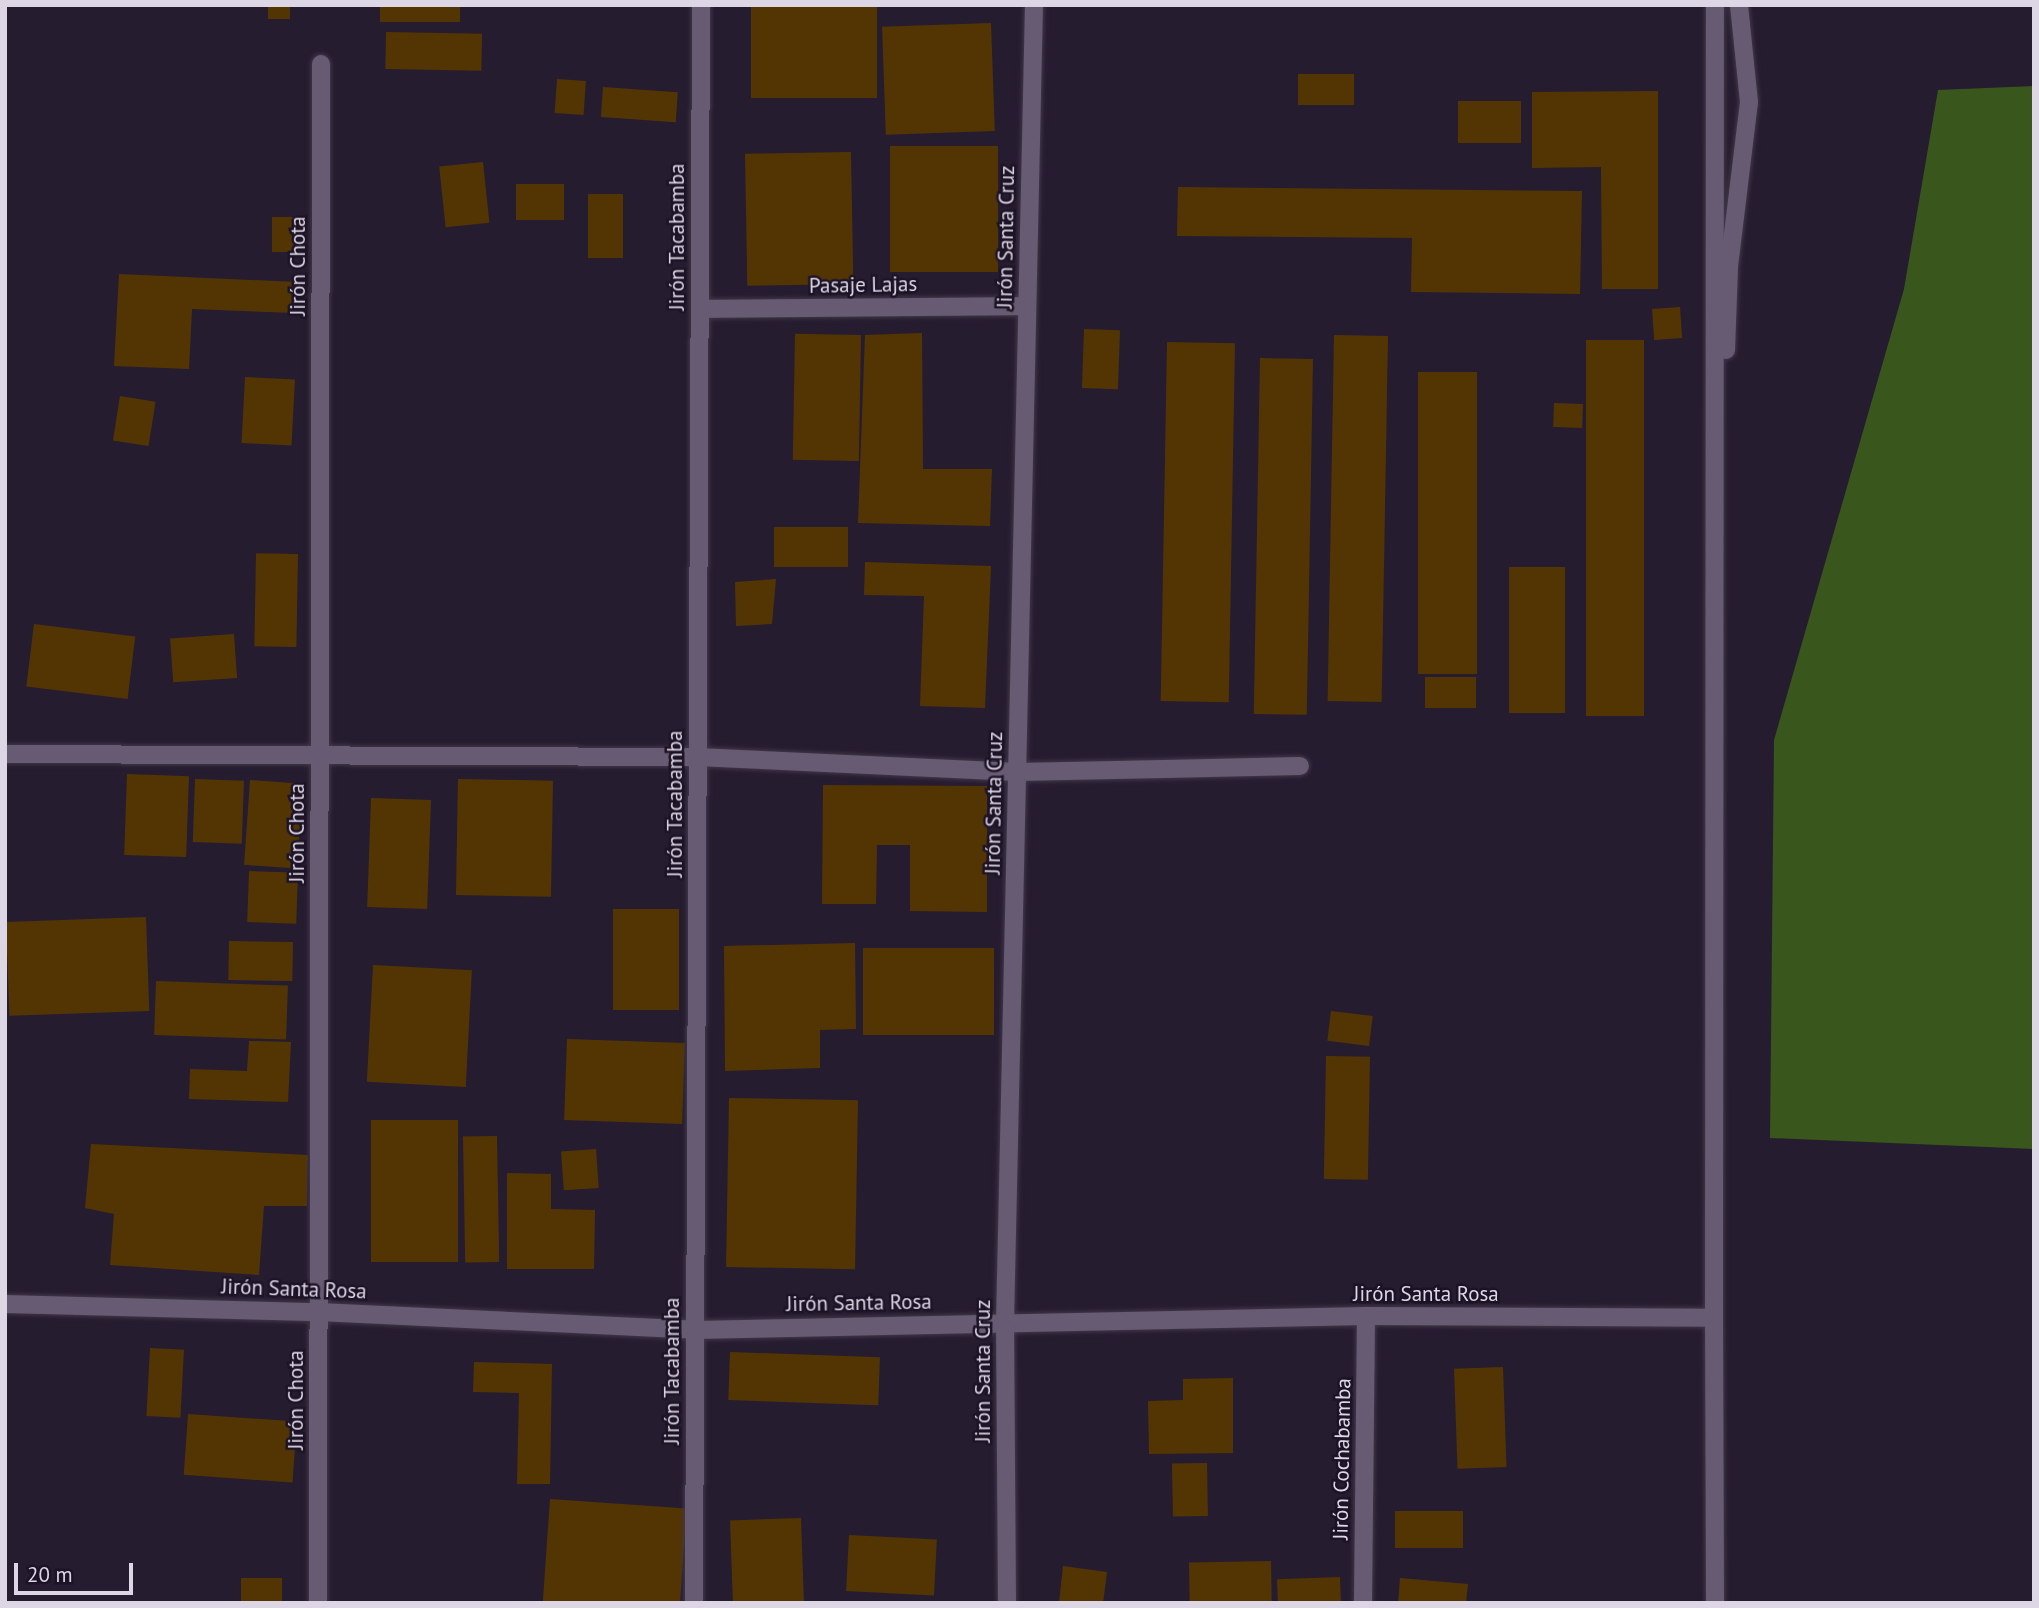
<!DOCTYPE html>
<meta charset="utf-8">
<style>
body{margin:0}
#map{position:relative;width:2039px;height:1608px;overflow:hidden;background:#261c30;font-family:"PT Sans",sans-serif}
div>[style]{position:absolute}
.forest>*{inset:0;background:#39561c}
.building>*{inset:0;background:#533504;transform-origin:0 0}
.roads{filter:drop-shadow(0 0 2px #403848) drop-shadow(0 0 2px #403848)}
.minor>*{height:18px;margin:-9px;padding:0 9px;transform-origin:9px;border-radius:9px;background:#675b73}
span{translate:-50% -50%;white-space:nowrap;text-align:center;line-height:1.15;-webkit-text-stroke:5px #1c1326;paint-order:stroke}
.street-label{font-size:21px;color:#ddd6e4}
.frame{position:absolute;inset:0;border:7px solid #ddd6e4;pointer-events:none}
.scale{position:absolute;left:14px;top:1563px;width:119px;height:32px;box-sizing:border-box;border:4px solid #ddd6e4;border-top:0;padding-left:9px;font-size:21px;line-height:24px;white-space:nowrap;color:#ddd6e4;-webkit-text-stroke:5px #1c1326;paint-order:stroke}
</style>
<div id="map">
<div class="forest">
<i style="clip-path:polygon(2034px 86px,2034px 1149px,1770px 1138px,1774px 740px,1904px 289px,1938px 90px)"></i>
</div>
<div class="building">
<i style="left:268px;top:5px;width:22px;height:14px"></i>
<i style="left:380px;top:5px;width:80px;height:17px"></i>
<i style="left:751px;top:5px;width:126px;height:93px"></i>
<i style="left:991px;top:23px;width:108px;height:109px;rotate:88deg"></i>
<i style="left:386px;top:32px;width:96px;height:37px;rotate:1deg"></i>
<i style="left:1298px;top:74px;width:56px;height:31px"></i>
<i style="left:557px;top:79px;width:29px;height:34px;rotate:4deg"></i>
<i style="left:603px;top:87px;width:75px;height:30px;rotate:4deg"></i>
<i style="clip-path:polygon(1658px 91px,1658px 289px,1602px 289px,1601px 167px,1532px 168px,1532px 92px)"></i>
<i style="left:1521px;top:101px;width:42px;height:63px;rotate:90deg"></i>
<i style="left:890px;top:146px;width:108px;height:126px"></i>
<i style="left:851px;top:152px;width:132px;height:106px;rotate:89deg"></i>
<i style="left:483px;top:162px;width:61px;height:44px;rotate:84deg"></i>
<i style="left:516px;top:184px;width:48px;height:36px"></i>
<i style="clip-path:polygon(1178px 187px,1582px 191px,1580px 294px,1411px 292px,1412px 238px,1177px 236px)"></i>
<i style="left:588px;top:194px;width:35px;height:64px"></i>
<i style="left:272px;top:217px;width:24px;height:35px"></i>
<i style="clip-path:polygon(119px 274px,297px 282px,295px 313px,192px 309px,189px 369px,114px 366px)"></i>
<i style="left:1680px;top:307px;width:31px;height:28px;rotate:86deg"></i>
<i style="left:1084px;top:329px;width:36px;height:59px;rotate:2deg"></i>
<i style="clip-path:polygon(922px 333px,923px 469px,992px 469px,990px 526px,858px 523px,865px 335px)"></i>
<i style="left:861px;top:335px;width:126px;height:66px;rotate:91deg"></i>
<i style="left:1334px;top:335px;width:54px;height:366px;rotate:1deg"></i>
<i style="left:1586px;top:340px;width:58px;height:376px"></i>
<i style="left:1167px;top:342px;width:68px;height:359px;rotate:1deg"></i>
<i style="left:1260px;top:358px;width:53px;height:356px;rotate:1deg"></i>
<i style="left:1418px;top:372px;width:59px;height:302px"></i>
<i style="left:245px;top:377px;width:50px;height:66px;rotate:3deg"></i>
<i style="left:120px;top:396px;width:36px;height:45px;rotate:9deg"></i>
<i style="left:1554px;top:403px;width:29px;height:24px;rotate:2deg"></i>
<i style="left:774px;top:527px;width:74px;height:40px"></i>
<i style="left:298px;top:554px;width:93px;height:42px;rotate:91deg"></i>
<i style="clip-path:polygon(865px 562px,991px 566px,985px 708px,920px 706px,924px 596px,864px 595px)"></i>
<i style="left:1509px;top:567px;width:56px;height:146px"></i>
<i style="clip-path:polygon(776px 579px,772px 624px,736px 626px,735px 582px)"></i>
<i style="left:34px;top:624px;width:102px;height:63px;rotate:7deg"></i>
<i style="left:234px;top:634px;width:44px;height:64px;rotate:86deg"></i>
<i style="left:1425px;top:677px;width:51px;height:31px"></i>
<i style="left:127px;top:774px;width:62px;height:81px;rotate:2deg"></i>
<i style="left:195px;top:779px;width:49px;height:63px;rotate:2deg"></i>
<i style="left:458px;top:779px;width:95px;height:116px;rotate:1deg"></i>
<i style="left:250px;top:780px;width:53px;height:85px;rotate:4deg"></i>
<i style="clip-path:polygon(823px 785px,987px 786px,987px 912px,910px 911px,910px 845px,877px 845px,876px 904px,822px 904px)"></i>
<i style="left:371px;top:798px;width:60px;height:109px;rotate:2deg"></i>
<i style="left:249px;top:871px;width:49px;height:51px;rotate:2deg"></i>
<i style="left:613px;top:909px;width:66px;height:101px"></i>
<i style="left:146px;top:917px;width:94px;height:140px;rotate:88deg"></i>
<i style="left:229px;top:941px;width:64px;height:39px;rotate:1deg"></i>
<i style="clip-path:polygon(855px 943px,856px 1029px,820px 1030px,820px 1068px,725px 1071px,724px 946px)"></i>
<i style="left:863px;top:948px;width:131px;height:87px"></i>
<i style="left:373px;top:965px;width:99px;height:117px;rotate:3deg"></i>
<i style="left:156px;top:981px;width:132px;height:54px;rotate:2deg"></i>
<i style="left:1331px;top:1011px;width:42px;height:30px;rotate:7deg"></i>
<i style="left:567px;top:1039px;width:118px;height:81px;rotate:2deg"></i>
<i style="clip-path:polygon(249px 1041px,291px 1042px,288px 1102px,189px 1099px,190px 1069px,247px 1071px)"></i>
<i style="left:1326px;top:1056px;width:44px;height:123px;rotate:1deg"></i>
<i style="left:729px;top:1098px;width:129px;height:169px;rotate:1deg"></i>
<i style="left:371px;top:1120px;width:87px;height:142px"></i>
<i style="left:497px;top:1136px;width:126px;height:34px;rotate:89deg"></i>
<i style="clip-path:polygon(91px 1144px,308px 1155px,307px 1206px,264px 1206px,259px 1275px,110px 1265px,114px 1214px,85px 1208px)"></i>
<i style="left:596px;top:1149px;width:39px;height:35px;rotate:86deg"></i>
<i style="clip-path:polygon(507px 1173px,551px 1174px,551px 1209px,595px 1210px,594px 1269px,507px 1269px)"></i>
<i style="left:150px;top:1348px;width:34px;height:68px;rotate:3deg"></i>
<i style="left:730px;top:1352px;width:150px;height:48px;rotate:2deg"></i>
<i style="clip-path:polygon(474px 1362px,552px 1364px,550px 1484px,517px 1484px,519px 1393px,473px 1392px)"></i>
<i style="left:1503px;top:1367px;width:100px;height:49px;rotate:88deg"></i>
<i style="clip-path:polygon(1233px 1378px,1233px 1453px,1149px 1454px,1148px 1401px,1183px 1400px,1183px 1379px)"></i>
<i style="left:188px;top:1414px;width:109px;height:61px;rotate:4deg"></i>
<i style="left:1207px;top:1463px;width:53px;height:35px;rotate:89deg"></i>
<i style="left:550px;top:1499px;width:137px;height:104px;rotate:4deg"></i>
<i style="left:1395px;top:1511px;width:68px;height:37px"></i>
<i style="left:801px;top:1518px;width:85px;height:71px;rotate:88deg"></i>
<i style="left:849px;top:1535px;width:88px;height:56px;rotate:3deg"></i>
<i style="left:1271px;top:1561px;width:42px;height:82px;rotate:89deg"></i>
<i style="clip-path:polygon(1063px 1566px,1107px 1572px,1103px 1603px,1059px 1603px)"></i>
<i style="left:1340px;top:1577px;width:26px;height:63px;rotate:88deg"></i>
<i style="left:282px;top:1578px;width:25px;height:41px;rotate:90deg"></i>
<i style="clip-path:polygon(1400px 1578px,1468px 1584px,1466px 1603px,1398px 1603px)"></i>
</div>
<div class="roads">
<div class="minor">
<i style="left:700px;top:309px;width:327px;rotate:-0.5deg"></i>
<i style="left:1726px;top:350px;width:83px;rotate:-87.9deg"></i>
<i style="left:1729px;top:267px;width:166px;rotate:-83.1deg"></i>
<i style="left:1749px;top:102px;width:98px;rotate:-95.9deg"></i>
<i style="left:5px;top:754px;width:693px;rotate:0.25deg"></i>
<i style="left:698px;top:757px;width:319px;rotate:2.7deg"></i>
<i style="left:1017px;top:772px;width:283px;rotate:-1.2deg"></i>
<i style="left:5px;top:1304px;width:314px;rotate:1.5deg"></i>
<i style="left:319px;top:1312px;width:377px;rotate:2.7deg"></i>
<i style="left:696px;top:1330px;width:670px;rotate:-1.2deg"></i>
<i style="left:1366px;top:1316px;width:348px;rotate:0.3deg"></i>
<i style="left:1714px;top:1318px;width:1313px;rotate:-89.96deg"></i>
<i style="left:1714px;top:1309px;width:294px;rotate:89.8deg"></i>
<i style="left:318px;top:1603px;width:1539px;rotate:-89.89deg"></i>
<i style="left:694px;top:1603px;width:1598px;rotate:-89.75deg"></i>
<i style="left:1007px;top:1603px;width:280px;rotate:-90.4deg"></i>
<i style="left:1005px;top:1323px;width:1318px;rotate:-88.74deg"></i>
<i style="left:1363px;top:1603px;width:287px;rotate:-89.4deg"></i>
</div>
</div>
<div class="street-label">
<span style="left:677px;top:237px;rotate:-90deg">Jirón Tacabamba</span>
<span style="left:1006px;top:237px;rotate:-89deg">Jirón Santa Cruz</span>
<span style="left:298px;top:266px;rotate:-90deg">Jirón Chota</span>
<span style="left:863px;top:285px;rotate:-1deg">Pasaje Lajas</span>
<span style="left:994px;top:803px;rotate:-89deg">Jirón Santa Cruz</span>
<span style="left:675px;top:804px;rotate:-90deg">Jirón Tacabamba</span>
<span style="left:297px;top:833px;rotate:-90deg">Jirón Chota</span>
<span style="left:294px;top:1289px;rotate:2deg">Jirón Santa Rosa</span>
<span style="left:1426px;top:1294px">Jirón Santa Rosa</span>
<span style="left:859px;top:1303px;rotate:-1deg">Jirón Santa Rosa</span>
<span style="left:672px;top:1371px;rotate:-90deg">Jirón Tacabamba</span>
<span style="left:983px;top:1371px;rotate:-90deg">Jirón Santa Cruz</span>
<span style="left:296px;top:1400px;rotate:-90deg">Jirón Chota</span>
<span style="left:1342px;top:1459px;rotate:-89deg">Jirón Cochabamba</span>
</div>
<div class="frame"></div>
<div class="scale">20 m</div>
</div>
